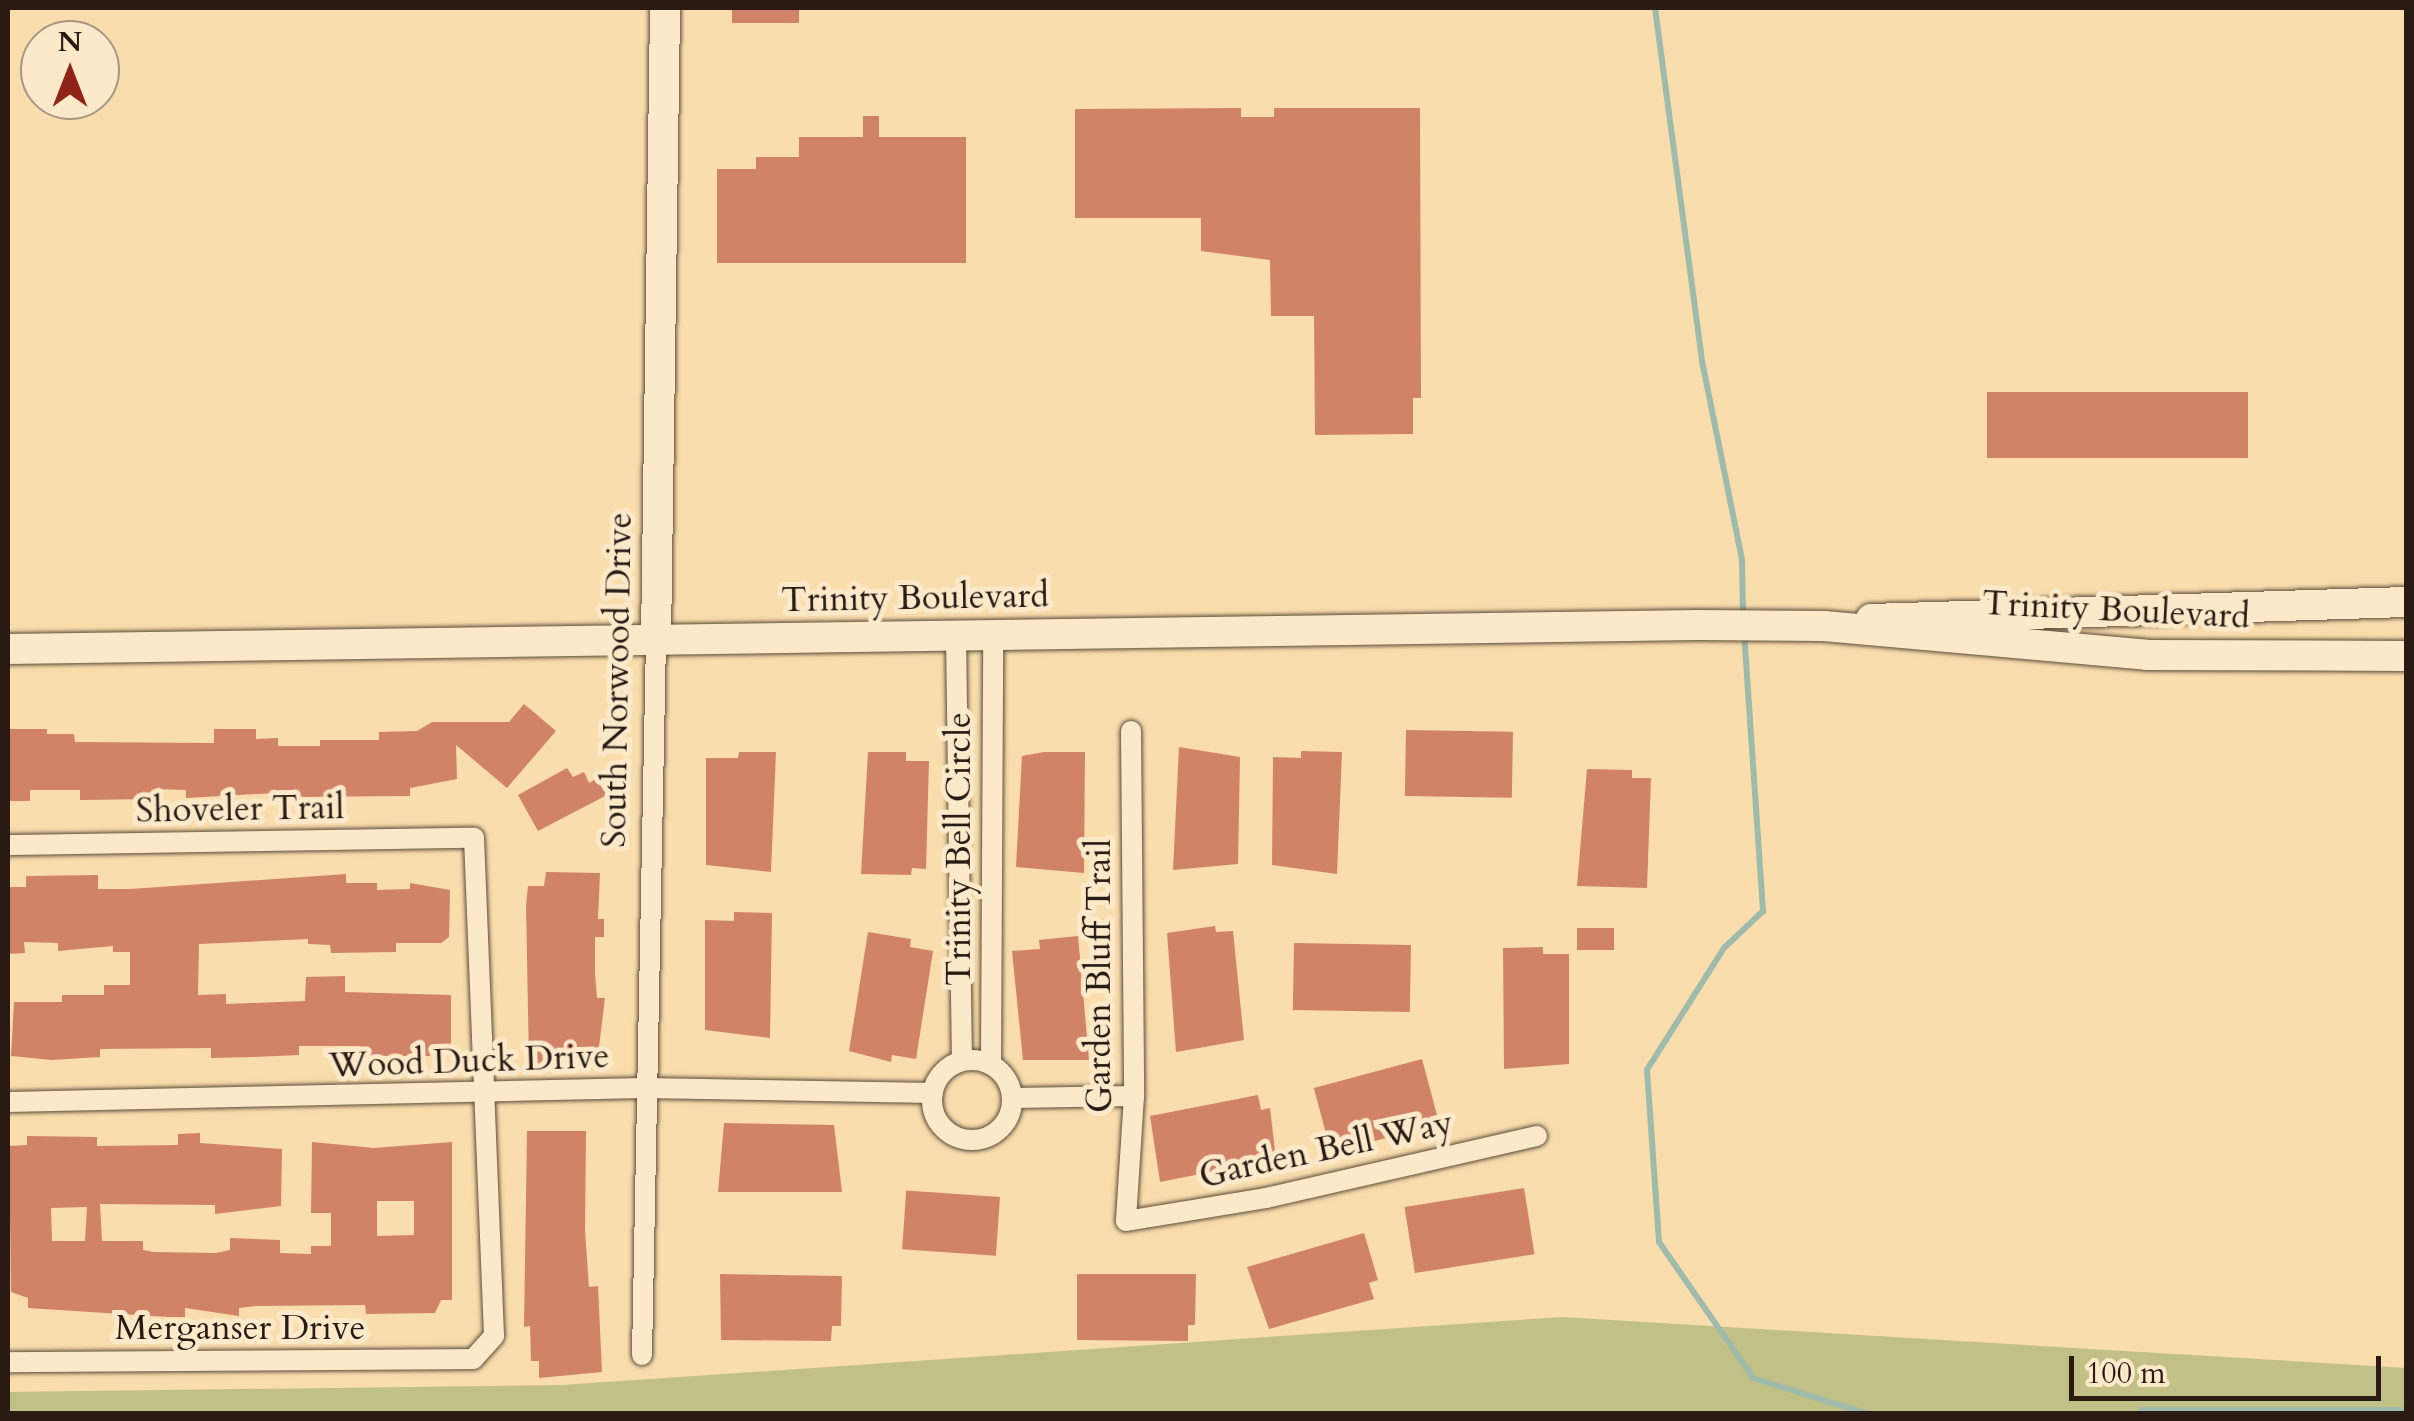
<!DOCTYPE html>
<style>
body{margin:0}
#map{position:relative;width:2414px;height:1421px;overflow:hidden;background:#f9ddad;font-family:Cardo,serif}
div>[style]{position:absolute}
.green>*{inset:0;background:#c1c087}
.water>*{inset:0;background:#9ebbac;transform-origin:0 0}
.stream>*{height:6px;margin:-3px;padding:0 3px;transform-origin:3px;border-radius:3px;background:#9ebbac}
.building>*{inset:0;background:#d18367;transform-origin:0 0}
.roads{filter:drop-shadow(0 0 2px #5d4c3a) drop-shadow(0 0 2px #5d4c3a)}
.minor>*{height:20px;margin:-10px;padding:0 10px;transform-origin:10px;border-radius:10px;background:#fbe9ca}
.minor>.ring{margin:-10px;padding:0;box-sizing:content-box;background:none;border:20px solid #fbe9ca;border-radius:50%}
.secondary>*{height:30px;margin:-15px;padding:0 15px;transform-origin:15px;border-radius:15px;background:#fbe9ca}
span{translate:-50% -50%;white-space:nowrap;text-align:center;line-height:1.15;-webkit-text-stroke:10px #fbe9ca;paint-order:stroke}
.street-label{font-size:35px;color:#291b14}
.frame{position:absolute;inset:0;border:10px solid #291b14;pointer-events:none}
.north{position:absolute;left:20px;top:20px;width:100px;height:100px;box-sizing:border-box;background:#fbe9ca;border:2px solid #a79781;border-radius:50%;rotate:0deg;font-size:28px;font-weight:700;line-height:40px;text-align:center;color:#291b14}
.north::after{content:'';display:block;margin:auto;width:35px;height:45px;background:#8f2418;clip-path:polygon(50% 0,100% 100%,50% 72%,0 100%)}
.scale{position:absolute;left:2069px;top:1356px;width:312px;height:45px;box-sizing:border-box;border:5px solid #291b14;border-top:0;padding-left:12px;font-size:30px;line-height:35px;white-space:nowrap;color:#291b14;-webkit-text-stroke:8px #fbe9ca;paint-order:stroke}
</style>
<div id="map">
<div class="green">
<i style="clip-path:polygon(1562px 1317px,2406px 1368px,2406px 1414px,8px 1414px,8px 1392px,562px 1385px)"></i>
</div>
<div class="water">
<i style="left:2139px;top:1407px;width:267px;height:6px"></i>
</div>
<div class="stream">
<i style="left:1655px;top:8px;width:361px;rotate:82.4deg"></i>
<i style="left:1703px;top:366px;width:198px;rotate:78.6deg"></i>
<i style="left:1742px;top:560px;width:54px;rotate:88.9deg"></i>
<i style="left:1744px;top:632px;width:280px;rotate:86.1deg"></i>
<i style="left:1763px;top:911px;width:54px;rotate:136.5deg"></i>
<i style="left:1724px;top:948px;width:144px;rotate:122.3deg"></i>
<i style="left:1647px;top:1070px;width:172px;rotate:86deg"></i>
<i style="left:1659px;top:1242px;width:165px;rotate:55.3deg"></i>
<i style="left:1753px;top:1378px;width:121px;rotate:17.4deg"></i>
</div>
<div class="building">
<i style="left:732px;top:8px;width:67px;height:15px"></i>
<i style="clip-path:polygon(1241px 108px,1241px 117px,1274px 117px,1274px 108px,1420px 108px,1421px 398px,1413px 398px,1413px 434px,1315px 435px,1314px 316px,1271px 316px,1270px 260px,1201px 251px,1201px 218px,1075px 218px,1075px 109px)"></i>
<i style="clip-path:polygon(863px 116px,879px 116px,879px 137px,966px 137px,966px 263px,717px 263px,717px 169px,756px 169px,756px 157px,799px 157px,799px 137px,863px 137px)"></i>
<i style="left:1987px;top:392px;width:261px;height:66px"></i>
<i style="clip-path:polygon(524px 704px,556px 731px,507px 788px,456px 745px,457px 779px,410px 788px,410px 796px,293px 797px,293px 792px,186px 798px,186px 790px,154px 789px,154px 799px,80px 800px,80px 790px,30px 790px,30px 801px,8px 801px,8px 729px,47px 729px,47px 734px,74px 734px,75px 742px,214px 743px,214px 729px,256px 729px,256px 739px,278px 738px,278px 746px,320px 746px,320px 740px,379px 740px,379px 732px,417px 731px,432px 722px,509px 722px)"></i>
<i style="left:1406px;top:730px;width:107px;height:66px;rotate:1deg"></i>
<i style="clip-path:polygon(1179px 747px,1240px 757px,1238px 864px,1173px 870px)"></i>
<i style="clip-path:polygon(1301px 751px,1342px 752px,1337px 874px,1272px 865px,1273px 757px,1301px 758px)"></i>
<i style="clip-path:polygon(739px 752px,776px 752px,771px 872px,706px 865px,706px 758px,738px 758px)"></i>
<i style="clip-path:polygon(868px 752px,906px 752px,906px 761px,929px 761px,926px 869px,912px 868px,911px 875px,861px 874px)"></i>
<i style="clip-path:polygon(1044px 752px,1085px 752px,1084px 873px,1016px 867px,1022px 756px)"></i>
<i style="clip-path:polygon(567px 768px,573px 777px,584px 772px,589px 783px,596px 779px,607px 795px,538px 831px,518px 795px)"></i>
<i style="clip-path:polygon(1587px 769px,1632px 770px,1632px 778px,1651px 778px,1647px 888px,1577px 886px)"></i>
<i style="clip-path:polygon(546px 872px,600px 873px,598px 919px,604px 919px,604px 937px,595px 937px,595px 973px,597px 998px,605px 998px,599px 1047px,606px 1047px,605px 1064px,529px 1064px,526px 905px,528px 886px,544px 886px)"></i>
<i style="clip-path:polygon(346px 874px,346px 883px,377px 883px,377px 890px,410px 889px,410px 883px,450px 890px,449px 937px,441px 943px,396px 943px,396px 952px,331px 953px,330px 945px,308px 944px,308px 939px,199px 944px,198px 995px,226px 994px,226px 1004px,305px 1001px,306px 977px,345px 976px,345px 992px,451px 995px,451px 1047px,430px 1047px,430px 1056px,360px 1056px,360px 1046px,299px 1046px,299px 1055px,252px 1057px,211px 1058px,211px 1048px,100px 1049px,100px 1057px,52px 1060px,11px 1056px,14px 1002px,62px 1002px,62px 995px,104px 995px,104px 985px,130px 985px,130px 952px,113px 952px,113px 946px,58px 951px,58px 943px,24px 942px,25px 953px,8px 954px,8px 887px,26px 887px,26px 876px,98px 875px,98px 889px,130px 889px)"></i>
<i style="clip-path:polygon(734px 912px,772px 913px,770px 1038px,705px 1030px,705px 920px,734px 921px)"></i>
<i style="clip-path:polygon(1215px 926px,1216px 932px,1233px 931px,1244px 1040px,1176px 1052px,1167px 933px)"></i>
<i style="left:1577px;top:928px;width:37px;height:22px"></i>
<i style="clip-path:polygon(868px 932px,911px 939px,910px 947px,933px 951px,916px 1059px,892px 1055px,891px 1062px,849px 1051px)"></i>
<i style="clip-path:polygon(1078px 936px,1089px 1060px,1023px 1060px,1012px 951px,1040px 949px,1039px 940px)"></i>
<i style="left:1294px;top:943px;width:117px;height:67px;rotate:1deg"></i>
<i style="clip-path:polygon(1543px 947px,1543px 954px,1569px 954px,1569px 1064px,1504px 1069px,1503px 948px)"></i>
<i style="left:1422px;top:1059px;width:67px;height:112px;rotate:75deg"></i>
<i style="clip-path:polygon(1258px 1095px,1261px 1110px,1270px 1108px,1276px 1159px,1160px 1182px,1150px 1116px)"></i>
<i style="clip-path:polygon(724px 1123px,834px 1125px,842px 1192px,718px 1192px)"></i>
<i style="clip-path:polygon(527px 1131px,586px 1131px,585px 1230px,589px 1287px,598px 1286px,602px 1372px,539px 1378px,539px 1361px,531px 1361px,530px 1326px,524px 1327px)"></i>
<i style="clip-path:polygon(evenodd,200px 1133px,200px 1143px,282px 1149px,281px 1206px,215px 1214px,215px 1205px,100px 1204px,102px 1241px,143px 1241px,143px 1250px,153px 1252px,216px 1253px,230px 1250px,230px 1238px,280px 1240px,280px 1253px,311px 1254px,311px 1246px,331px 1246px,331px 1213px,311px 1213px,312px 1142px,374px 1148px,452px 1142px,452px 1300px,441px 1300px,435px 1313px,366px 1314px,365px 1305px,257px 1306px,239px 1308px,239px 1316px,185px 1308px,185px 1317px,168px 1317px,28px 1308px,28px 1298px,11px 1292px,9px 1146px,27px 1145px,27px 1136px,97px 1137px,97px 1146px,178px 1145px,178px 1134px,200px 1133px,377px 1201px,414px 1201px,414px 1235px,377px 1236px,377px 1201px,200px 1133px,87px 1207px,85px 1241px,52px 1241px,51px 1208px,87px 1207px)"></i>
<i style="left:1524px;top:1188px;width:67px;height:121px;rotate:81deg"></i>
<i style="left:1000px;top:1197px;width:59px;height:94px;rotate:94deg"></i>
<i style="clip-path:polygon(1364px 1233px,1378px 1280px,1369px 1283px,1374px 1299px,1269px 1329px,1247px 1267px)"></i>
<i style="clip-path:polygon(720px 1274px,842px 1276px,841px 1326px,832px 1326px,831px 1341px,721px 1340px)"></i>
<i style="clip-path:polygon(1077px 1274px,1196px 1274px,1195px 1325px,1188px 1325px,1188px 1341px,1077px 1340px)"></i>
</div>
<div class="roads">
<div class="minor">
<i style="left:956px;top:635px;width:426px;rotate:89.2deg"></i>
<i style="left:1131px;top:731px;width:365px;rotate:89.5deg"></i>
<i style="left:1134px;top:1096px;width:125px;rotate:93.7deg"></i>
<i style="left:1126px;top:1221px;width:142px;rotate:-9.3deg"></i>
<i style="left:1266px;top:1198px;width:278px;rotate:-12.9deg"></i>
<i style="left:8px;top:845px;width:466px;rotate:-0.9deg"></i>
<i style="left:474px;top:838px;width:498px;rotate:87.7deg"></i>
<i style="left:494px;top:1336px;width:31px;rotate:132deg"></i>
<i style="left:473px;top:1359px;width:465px;rotate:179.6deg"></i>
<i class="ring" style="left:932px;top:1060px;width:60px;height:60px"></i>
<i style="left:991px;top:1064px;width:429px;rotate:-89.7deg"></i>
<i style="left:1013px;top:1098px;width:121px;rotate:-0.9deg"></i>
<i style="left:8px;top:1102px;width:636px;rotate:-1.26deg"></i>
<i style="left:644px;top:1088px;width:289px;rotate:1deg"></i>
<i style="left:642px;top:1355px;width:716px;rotate:-88.88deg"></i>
</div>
<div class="secondary">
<i style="left:1871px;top:619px;width:535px;rotate:-1.82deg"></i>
<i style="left:656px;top:639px;width:631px;rotate:-89.18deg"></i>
<i style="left:8px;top:649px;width:1689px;rotate:-0.81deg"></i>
<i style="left:1697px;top:625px;width:127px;rotate:0.5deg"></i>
<i style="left:1824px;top:626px;width:324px;rotate:5.1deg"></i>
<i style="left:2147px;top:655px;width:259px;rotate:0.2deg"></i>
</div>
</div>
<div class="street-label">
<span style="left:915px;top:598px;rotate:-1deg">Trinity Boulevard</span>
<span style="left:2116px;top:610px;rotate:3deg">Trinity Boulevard</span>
<span style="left:617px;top:680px;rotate:-89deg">South Norwood Drive</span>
<span style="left:240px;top:809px;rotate:-1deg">Shoveler Trail</span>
<span style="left:959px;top:849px;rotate:-90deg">Trinity Bell Circle</span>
<span style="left:1099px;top:976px;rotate:-90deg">Garden Bluff Trail</span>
<span style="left:469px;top:1061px;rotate:-2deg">Wood Duck Drive</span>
<span style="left:1326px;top:1149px;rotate:-12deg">Garden Bell Way</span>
<span style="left:240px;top:1328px">Merganser Drive</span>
</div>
<div class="frame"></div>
<div class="north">N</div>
<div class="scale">100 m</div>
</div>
